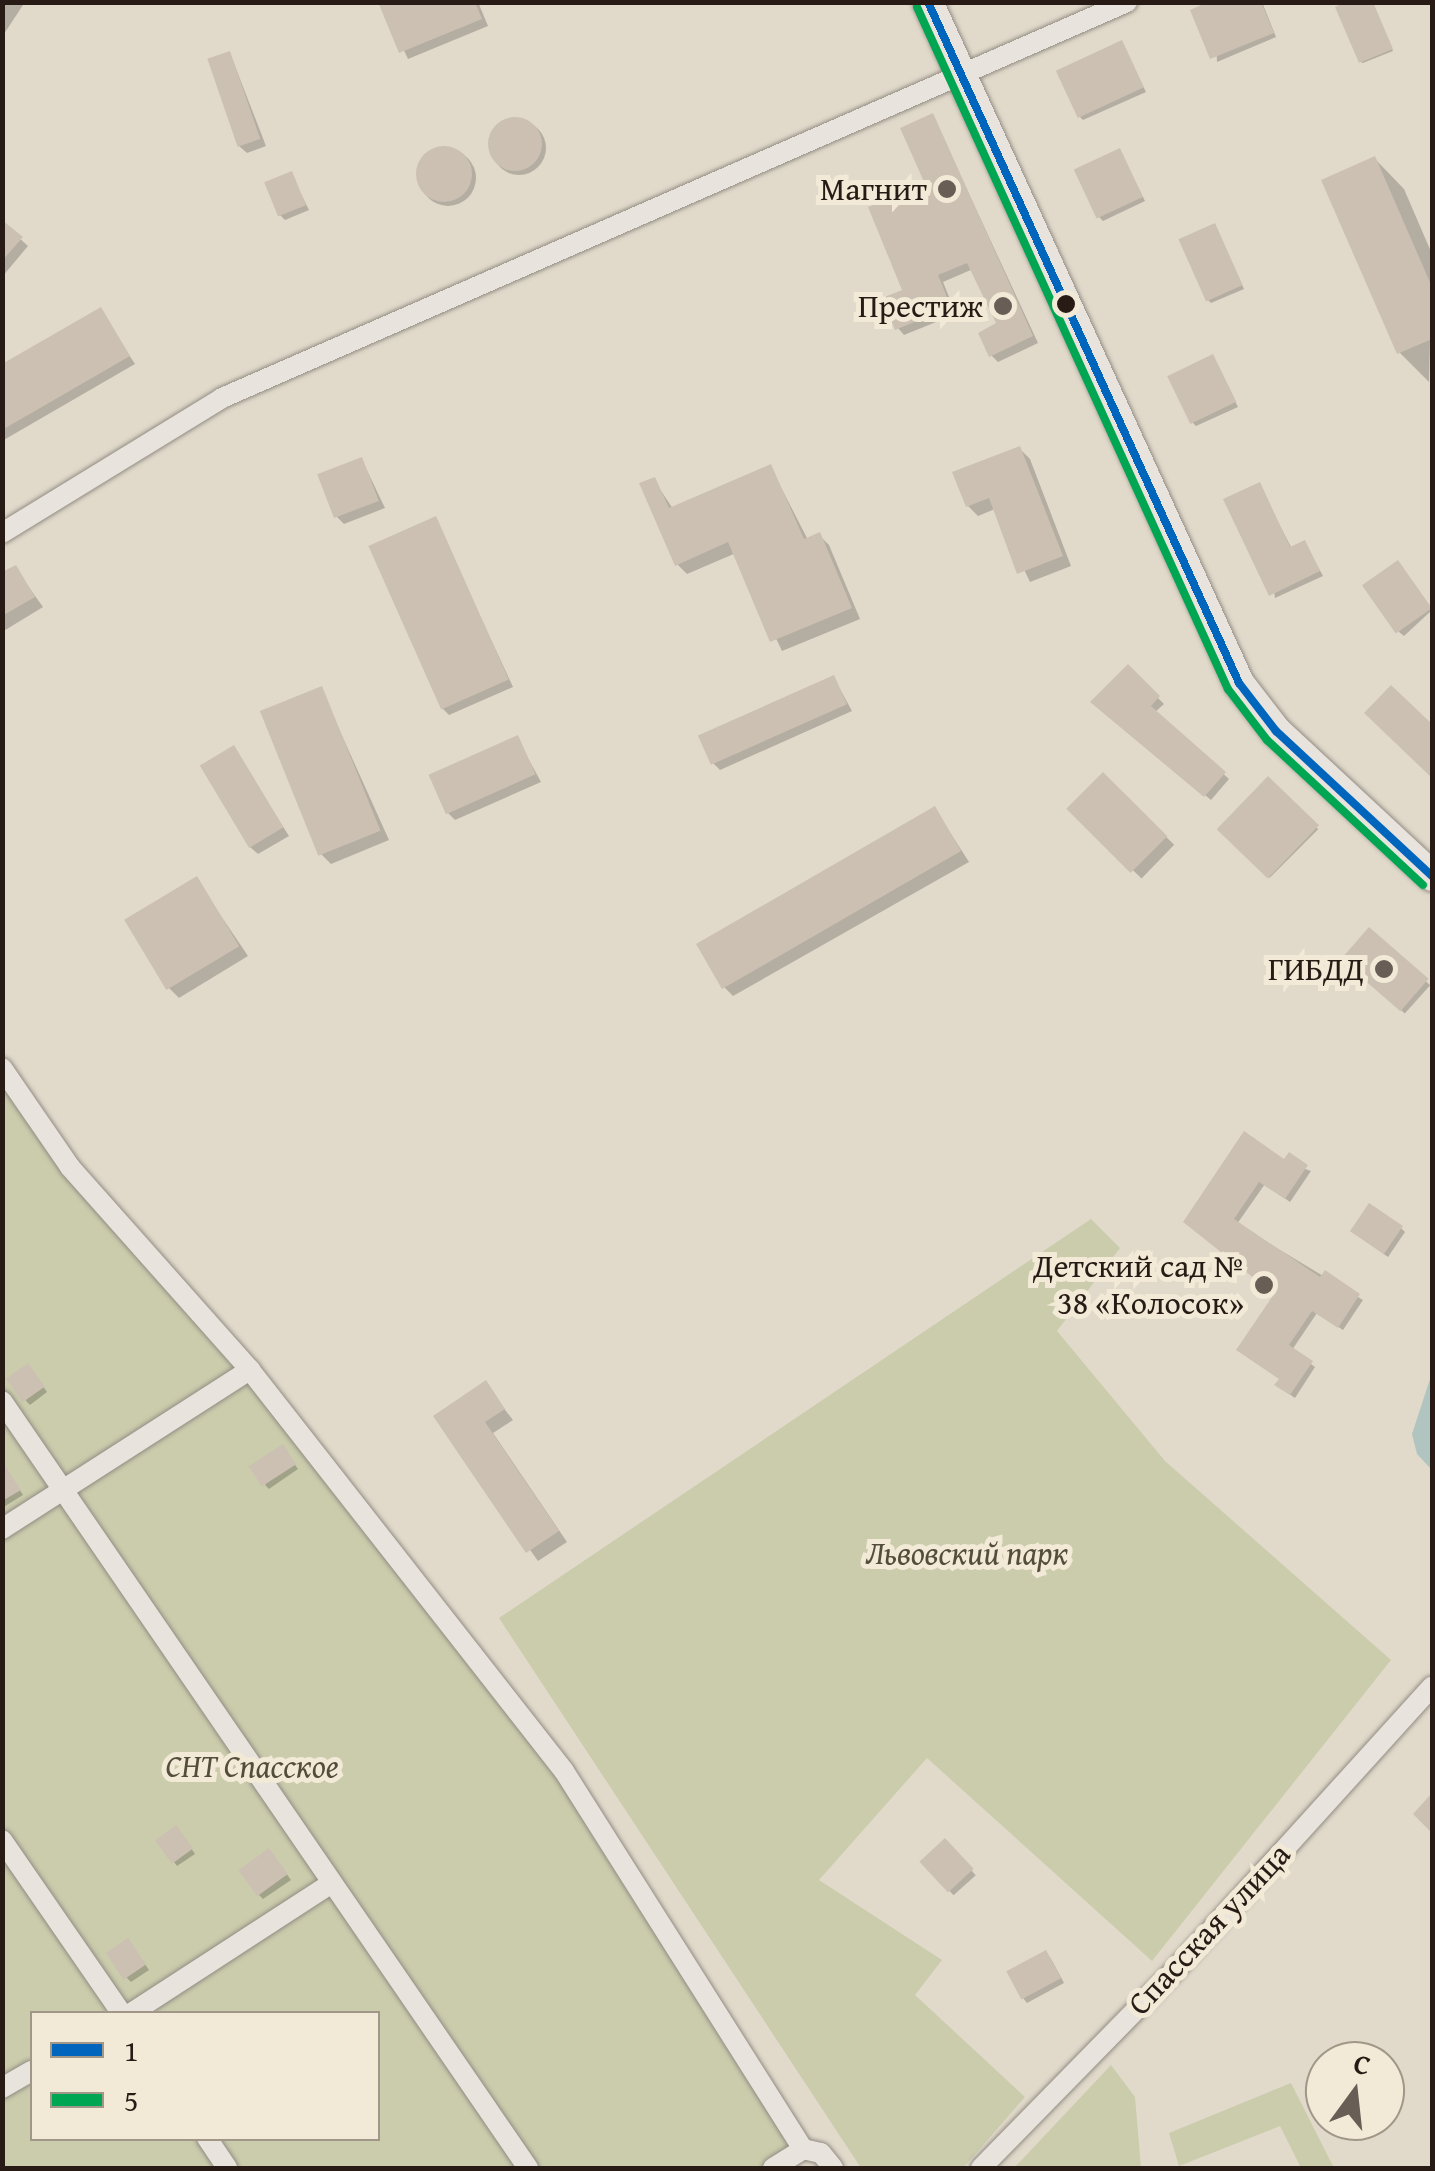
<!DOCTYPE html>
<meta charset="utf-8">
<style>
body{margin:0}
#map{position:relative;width:1435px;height:2171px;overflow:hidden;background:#e1dacb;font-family:"Gentium Book Plus",serif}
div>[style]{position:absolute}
.green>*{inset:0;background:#caccac}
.water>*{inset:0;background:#b0c4c0}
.shadow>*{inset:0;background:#0003;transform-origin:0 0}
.round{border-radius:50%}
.building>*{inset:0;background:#ccc0b2;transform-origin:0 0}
.roads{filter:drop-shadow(0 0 2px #928c83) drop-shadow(0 0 2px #928c83)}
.street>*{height:20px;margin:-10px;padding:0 10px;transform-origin:10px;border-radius:10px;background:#e8e4dd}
.secondary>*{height:30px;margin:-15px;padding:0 15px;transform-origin:15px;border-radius:15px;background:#e8e4dd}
.bus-1>*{height:8px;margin:-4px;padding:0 4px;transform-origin:4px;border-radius:4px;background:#0065bd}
.bus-2>*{height:8px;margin:-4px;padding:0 4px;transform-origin:4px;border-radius:4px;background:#00a651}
.dots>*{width:28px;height:28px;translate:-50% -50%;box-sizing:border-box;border:5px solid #f2ead7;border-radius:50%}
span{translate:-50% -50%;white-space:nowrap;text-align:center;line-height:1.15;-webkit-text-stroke:10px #f2ead7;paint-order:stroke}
.poi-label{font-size:32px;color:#281b15}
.right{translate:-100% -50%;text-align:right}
.park-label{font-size:32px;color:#534d3b;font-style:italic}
.street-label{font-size:32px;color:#281b15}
.frame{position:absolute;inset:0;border:5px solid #281b15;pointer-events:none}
.legend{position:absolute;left:30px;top:2011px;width:350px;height:130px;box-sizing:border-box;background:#f2ead7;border:2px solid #a19789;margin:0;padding:12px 18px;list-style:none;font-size:30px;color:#281b15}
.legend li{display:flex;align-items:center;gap:20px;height:50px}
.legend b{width:50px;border:2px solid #a19789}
.north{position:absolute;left:1305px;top:2041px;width:100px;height:100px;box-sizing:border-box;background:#f2ead7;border:2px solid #a19789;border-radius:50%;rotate:15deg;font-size:28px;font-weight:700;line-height:40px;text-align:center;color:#281b15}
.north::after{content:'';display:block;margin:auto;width:35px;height:45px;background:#695e55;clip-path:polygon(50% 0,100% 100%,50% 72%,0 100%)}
</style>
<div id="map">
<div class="green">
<i style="clip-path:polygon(evenodd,2px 1069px,568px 1765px,812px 2144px,794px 2168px,3px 2168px,2px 1069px,32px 2014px,378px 2014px,378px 2138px,32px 2138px,32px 2014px)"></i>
<i style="clip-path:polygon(1091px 1219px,1120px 1248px,1057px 1331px,1165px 1461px,1391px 1660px,1152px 1961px,927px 1758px,819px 1880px,942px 1960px,915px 1995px,1025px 2097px,963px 2168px,861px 2168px,499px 1618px)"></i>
<i style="clip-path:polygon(1111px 2065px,1135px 2097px,1141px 2168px,1014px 2168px)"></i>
<i style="clip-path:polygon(1291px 2083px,1334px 2168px,1301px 2168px,1280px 2126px,1179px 2166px,1169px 2133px)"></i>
</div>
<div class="water">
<i style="clip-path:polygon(1432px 1373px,1432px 1470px,1417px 1454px,1412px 1434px)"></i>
</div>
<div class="shadow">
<i style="clip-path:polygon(2px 2px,25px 2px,2px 37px)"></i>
<i style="clip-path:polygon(381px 2px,478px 2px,488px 26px,408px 59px)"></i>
<i style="clip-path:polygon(1215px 2px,1262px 2px,1276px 37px,1217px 62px)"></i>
<i style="clip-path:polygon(1372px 2px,1393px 51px,1363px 63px,1361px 62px)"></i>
<i style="clip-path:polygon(1121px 42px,1146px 92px,1083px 120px,1079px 116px)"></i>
<i style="clip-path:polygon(230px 53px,266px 146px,247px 153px,239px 146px)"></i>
<i style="clip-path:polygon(933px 116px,1038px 343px,998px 362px,991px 355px,1000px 325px,973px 269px,943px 282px,956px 314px,904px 335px,898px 328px,928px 186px)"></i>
<i class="round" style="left:492px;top:121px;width:54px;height:54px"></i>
<i class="round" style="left:420px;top:150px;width:56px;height:56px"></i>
<i style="clip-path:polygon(1120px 151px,1145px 201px,1103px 221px,1099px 217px)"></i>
<i style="clip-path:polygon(1375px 159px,1404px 189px,1432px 254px,1429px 382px,1399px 352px)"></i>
<i style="clip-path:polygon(291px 174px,309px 210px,285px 220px,280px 215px)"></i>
<i style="clip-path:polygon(1214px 226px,1244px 289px,1211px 303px,1207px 299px)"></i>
<i style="clip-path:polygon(7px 227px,28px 246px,2px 277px,2px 232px)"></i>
<i style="clip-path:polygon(100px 310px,135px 364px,2px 441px,2px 367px)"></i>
<i style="clip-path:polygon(1213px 357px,1238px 407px,1196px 426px,1192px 422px)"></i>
<i style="clip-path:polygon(1020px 449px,1030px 459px,1071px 566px,1030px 582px,995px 509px,978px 516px,968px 506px)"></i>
<i style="clip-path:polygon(362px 460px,385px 508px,344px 524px,337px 517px)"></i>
<i style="clip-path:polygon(770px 466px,808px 540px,819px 535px,829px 545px,860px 619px,782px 651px,736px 553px,687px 574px,677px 564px,654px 480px,673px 509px)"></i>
<i style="clip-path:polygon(1259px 485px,1292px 549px,1305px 543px,1323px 576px,1275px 598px)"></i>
<i style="clip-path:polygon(435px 519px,513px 687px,449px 715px,442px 708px)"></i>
<i style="clip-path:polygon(15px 568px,43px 607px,2px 632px,2px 575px)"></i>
<i style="clip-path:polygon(1402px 568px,1432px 610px,1404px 636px,1399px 632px)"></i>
<i style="clip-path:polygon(1128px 668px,1164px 704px,1155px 712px,1229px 779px,1211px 800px,1099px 707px)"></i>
<i style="clip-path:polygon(834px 678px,852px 711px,720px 770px,713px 763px)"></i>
<i style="clip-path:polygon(321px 689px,389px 840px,331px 864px,321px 854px)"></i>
<i style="clip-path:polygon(517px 738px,541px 782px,455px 820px,448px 813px)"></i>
<i style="clip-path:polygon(233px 748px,289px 836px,258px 854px,250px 847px)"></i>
<i style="left:1103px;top:776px;width:99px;height:47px;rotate:44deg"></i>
<i style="left:1268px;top:779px;width:71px;height:69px;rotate:45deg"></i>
<i style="clip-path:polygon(935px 809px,969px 862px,733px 996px,723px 986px)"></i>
<i style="clip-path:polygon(196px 879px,248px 956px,179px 998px,169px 988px)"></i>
<i style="left:1370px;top:931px;width:81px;height:38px;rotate:42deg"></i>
<i style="clip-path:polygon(1285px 1162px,1311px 1171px,1290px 1202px,1265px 1184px,1237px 1224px,1363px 1300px,1343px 1330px,1317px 1313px,1292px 1350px,1315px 1367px,1295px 1398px,1282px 1389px,1276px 1294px,1190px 1226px)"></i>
<i style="clip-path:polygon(1401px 1228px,1405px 1232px,1388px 1257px,1357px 1235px)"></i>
<i style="clip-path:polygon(32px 1371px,47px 1392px,30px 1405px,26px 1401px)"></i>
<i style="clip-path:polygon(485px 1384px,513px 1420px,493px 1433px,567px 1542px,538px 1561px,436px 1417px)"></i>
<i style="clip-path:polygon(286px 1452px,298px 1469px,269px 1489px,265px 1485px)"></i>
<i style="clip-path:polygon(2px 1463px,23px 1495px,2px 1508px)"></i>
<i style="clip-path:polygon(180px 1832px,195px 1854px,177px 1866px,158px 1840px)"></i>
<i style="left:945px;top:1841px;width:46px;height:30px;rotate:48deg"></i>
<i style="clip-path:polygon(273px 1855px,291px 1880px,263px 1899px,259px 1895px)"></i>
<i style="clip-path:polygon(132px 1945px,149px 1970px,131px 1982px,127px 1978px)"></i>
<i style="clip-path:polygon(1050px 1957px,1064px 1983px,1027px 2003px,1023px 1998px)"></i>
</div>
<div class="building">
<i style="clip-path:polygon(378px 2px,475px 2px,482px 19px,399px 53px)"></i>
<i style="clip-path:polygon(1208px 2px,1261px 2px,1274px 33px,1210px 59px,1190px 10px)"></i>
<i style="clip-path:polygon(1345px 2px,1373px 2px,1393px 49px,1359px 63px,1335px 7px)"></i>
<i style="left:1122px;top:40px;width:52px;height:73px;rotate:65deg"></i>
<i style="left:230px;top:51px;width:93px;height:24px;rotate:71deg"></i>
<i style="clip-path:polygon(933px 113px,1033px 336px,989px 357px,978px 333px,996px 323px,967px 263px,938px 275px,951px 307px,895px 330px,882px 298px,902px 290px,868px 207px,925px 184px,900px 128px)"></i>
<i class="round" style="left:488px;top:117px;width:54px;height:54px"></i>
<i class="round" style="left:416px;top:146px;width:56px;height:56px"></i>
<i style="left:1120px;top:148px;width:54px;height:51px;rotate:65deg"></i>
<i style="clip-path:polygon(1375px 156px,1432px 287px,1432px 339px,1397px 354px,1321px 180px)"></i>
<i style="left:292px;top:171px;width:37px;height:30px;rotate:68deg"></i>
<i style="clip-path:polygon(2px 220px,23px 237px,2px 261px)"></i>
<i style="left:1215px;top:223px;width:68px;height:40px;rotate:66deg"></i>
<i style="clip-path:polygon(101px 307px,130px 356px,2px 430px,2px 364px)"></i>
<i style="left:1213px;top:354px;width:53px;height:51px;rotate:64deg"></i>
<i style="clip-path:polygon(1020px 446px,1063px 556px,1017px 574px,989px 498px,966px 507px,952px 472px)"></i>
<i style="left:362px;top:457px;width:47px;height:48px;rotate:69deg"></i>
<i style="clip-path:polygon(771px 464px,804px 539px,820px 532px,852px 608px,770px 642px,728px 542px,675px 566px,639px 483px,655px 477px,669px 508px)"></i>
<i style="clip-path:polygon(1260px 482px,1290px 547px,1305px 540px,1320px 571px,1269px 596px,1223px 499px)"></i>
<i style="left:436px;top:516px;width:179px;height:74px;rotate:66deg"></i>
<i style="left:1398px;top:560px;width:59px;height:44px;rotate:55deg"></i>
<i style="clip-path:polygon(16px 565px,35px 597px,2px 616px,2px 572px)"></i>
<i style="clip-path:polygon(1128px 664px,1160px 696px,1151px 706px,1226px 772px,1204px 797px,1090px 702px)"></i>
<i style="left:834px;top:675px;width:32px;height:149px;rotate:66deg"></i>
<i style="clip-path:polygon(1391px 685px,1432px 724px,1432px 778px,1364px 713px)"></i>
<i style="left:322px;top:686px;width:156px;height:67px;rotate:68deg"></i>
<i style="left:518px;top:735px;width:43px;height:98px;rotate:66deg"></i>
<i style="left:234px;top:745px;width:96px;height:40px;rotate:59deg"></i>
<i style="left:1103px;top:772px;width:91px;height:52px;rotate:45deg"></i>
<i style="left:1268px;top:776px;width:71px;height:74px;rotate:44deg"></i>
<i style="left:935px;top:806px;width:52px;height:276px;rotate:60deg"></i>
<i style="left:197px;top:876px;width:82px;height:85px;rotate:59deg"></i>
<i style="left:1369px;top:927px;width:79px;height:43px;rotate:41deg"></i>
<i style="clip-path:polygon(1244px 1131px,1284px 1159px,1289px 1152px,1308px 1165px,1285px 1199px,1259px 1182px,1234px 1219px,1320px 1277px,1325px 1270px,1360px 1294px,1338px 1328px,1312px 1311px,1289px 1345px,1313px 1361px,1290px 1395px,1274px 1385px,1279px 1379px,1236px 1350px,1274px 1294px,1183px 1222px)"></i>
<i style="left:1369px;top:1203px;width:41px;height:34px;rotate:34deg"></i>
<i style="left:28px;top:1363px;width:29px;height:27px;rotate:55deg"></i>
<i style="clip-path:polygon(486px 1380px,505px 1409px,485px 1422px,559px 1531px,526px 1553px,433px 1416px)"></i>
<i style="left:283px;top:1444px;width:24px;height:41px;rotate:57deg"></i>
<i style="clip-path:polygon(2px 1461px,21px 1490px,2px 1501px)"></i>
<i style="clip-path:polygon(1432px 1793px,1432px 1833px,1413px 1814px)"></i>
<i style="left:176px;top:1825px;width:29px;height:26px;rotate:54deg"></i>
<i style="left:945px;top:1838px;width:42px;height:35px;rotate:47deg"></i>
<i style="left:269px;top:1848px;width:32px;height:38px;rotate:54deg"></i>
<i style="left:128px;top:1938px;width:32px;height:27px;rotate:56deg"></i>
<i style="left:1046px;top:1950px;width:32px;height:45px;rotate:62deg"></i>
</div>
<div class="roads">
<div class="street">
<i style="left:2px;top:533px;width:258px;rotate:-31.5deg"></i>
<i style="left:222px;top:398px;width:988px;rotate:-23.63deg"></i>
<i style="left:2px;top:1068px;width:120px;rotate:55.5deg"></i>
<i style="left:70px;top:1167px;width:271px;rotate:48.4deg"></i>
<i style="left:250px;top:1370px;width:509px;rotate:51.94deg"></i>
<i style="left:564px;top:1771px;width:447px;rotate:57.7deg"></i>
<i style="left:2px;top:1401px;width:930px;rotate:55.56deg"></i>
<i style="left:2px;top:1529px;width:295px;rotate:-32.7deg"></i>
<i style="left:2px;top:1840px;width:211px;rotate:55.4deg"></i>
<i style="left:130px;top:2014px;width:239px;rotate:-33deg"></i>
<i style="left:2px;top:2088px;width:34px;rotate:-30deg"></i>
<i style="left:207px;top:2138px;width:36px;rotate:56deg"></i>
<i style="left:773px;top:2168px;width:36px;rotate:-32deg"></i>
<i style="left:803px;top:2149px;width:18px;rotate:13deg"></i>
<i style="left:821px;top:2153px;width:19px;rotate:51deg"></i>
<i style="left:981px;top:2168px;width:276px;rotate:-45.6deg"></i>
<i style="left:1174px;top:1971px;width:384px;rotate:-47.8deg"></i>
</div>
<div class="secondary">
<i style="left:928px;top:2px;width:749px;rotate:65.45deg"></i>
<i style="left:1239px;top:683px;width:61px;rotate:52.4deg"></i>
<i style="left:1276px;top:731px;width:213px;rotate:42.9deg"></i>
</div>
</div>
<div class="bus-1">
<i style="left:928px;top:2px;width:749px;rotate:65.45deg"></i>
<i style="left:1239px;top:683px;width:61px;rotate:52.4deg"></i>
<i style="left:1276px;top:731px;width:213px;rotate:42.9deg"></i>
</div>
<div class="bus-2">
<i style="left:917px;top:7px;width:750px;rotate:65.49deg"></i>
<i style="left:1228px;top:689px;width:64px;rotate:52.6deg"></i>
<i style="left:1267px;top:740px;width:213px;rotate:42.9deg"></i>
</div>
<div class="dots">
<i style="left:947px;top:189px;background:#695e55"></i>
<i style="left:1066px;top:304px;background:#281b15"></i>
<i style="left:1003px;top:306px;background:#695e55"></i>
<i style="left:1384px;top:969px;background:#695e55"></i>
<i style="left:1264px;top:1285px;background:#695e55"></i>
</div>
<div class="poi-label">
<span class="right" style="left:927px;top:189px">Магнит</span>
<span class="right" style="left:983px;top:306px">Престиж</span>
<span class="right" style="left:1364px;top:969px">ГИБДД</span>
<span class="right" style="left:1244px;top:1285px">Детский сад №<br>38 «Колосок»</span>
</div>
<div class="park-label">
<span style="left:967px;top:1553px">Львовский парк</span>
<span style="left:252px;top:1766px">СНТ Спасское</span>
</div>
<div class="street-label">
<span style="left:1209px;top:1929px;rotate:-47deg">Спасская улица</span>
</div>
<div class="frame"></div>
<ul class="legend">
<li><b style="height:12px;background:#0065bd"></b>1</li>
<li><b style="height:12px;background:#00a651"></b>5</li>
</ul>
<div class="north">С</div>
</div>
